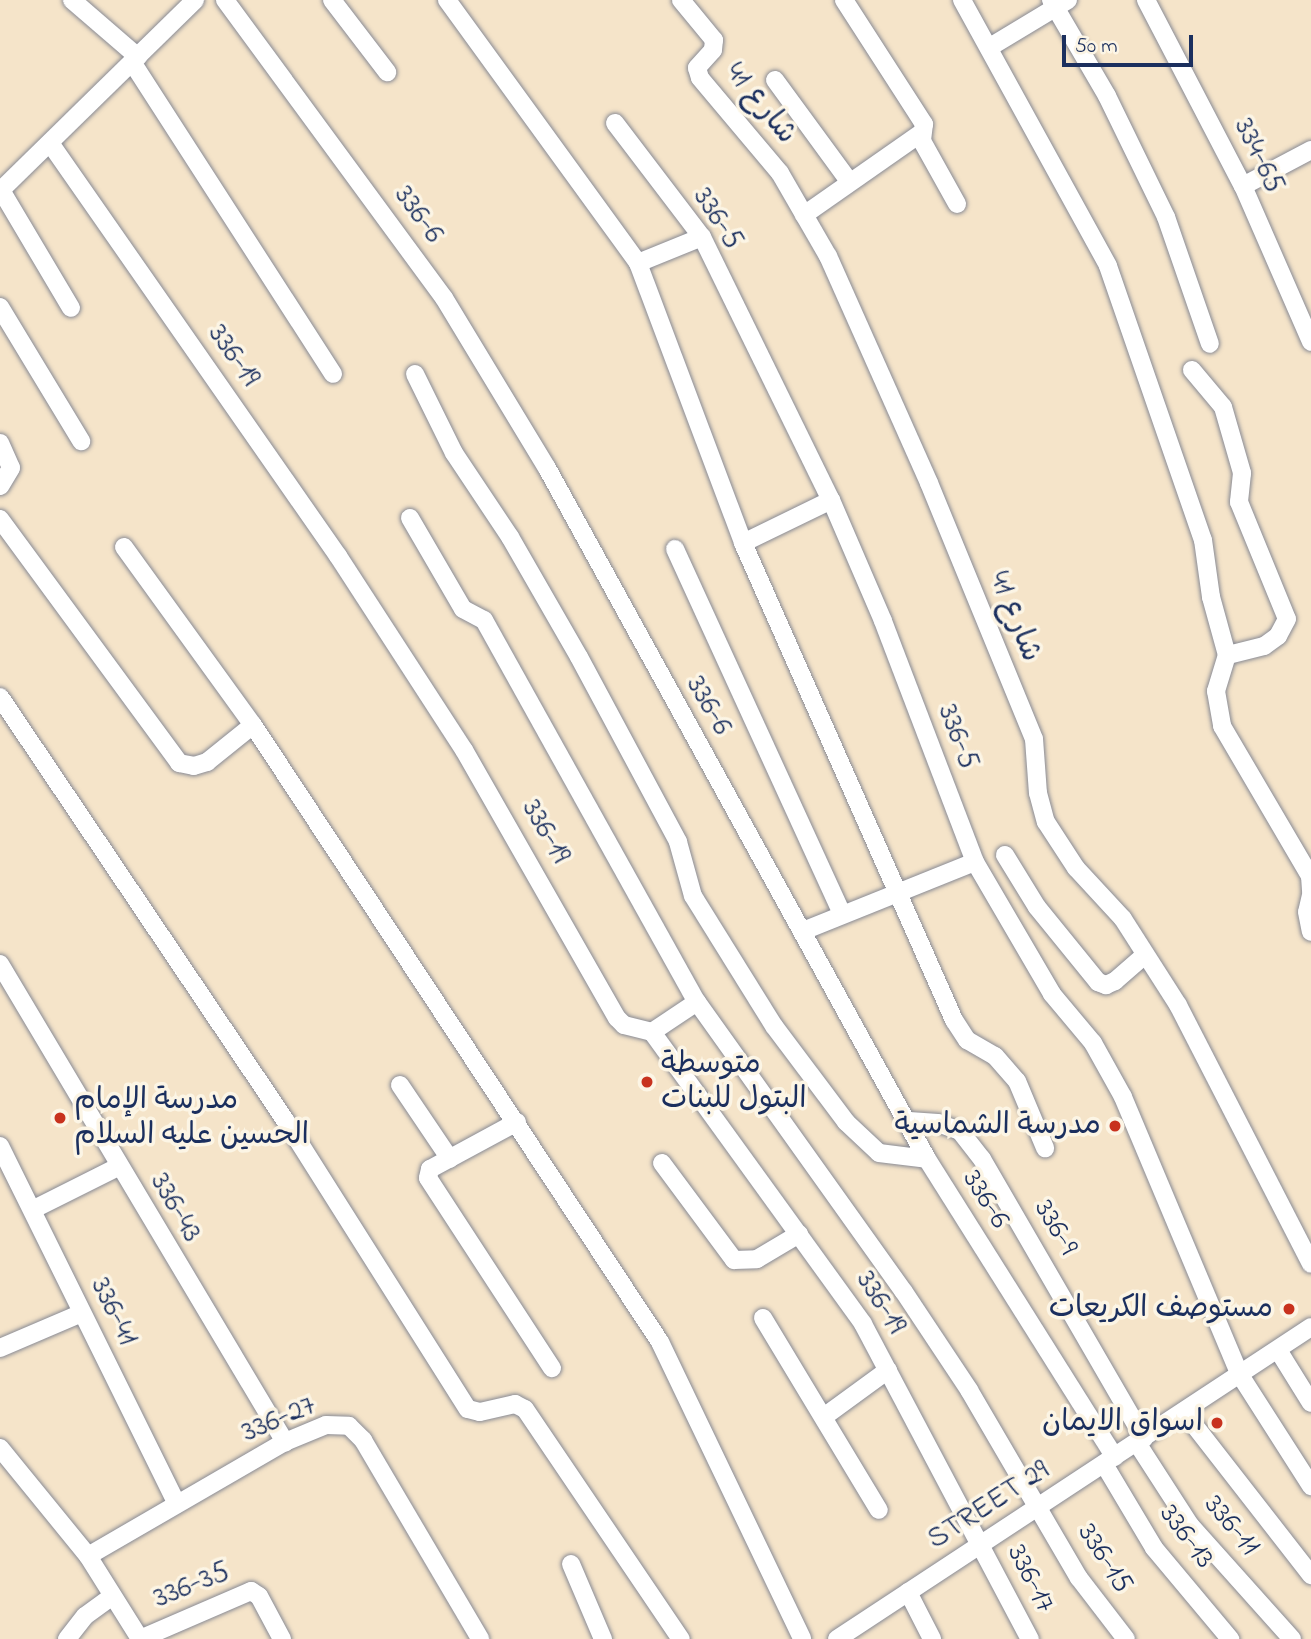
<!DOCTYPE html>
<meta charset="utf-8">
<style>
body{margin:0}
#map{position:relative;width:1311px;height:1639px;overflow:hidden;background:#f5e4c9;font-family:"Indie Flower","Playpen Sans Arabic",sans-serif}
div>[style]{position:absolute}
.roads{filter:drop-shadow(0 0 2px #888a94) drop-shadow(0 0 2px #888a94)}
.minor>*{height:18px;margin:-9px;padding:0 9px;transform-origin:9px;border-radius:9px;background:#fff}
.dots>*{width:19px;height:19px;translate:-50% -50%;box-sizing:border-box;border:4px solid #fcf5e5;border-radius:50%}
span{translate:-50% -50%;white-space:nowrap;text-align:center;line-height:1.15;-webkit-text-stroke:7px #fcf5e5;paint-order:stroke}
.street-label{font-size:30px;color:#1b2f5e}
.poi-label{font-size:30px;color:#1b2f5e}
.left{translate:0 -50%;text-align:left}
.right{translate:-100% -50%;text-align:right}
.scale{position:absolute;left:1062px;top:35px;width:131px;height:32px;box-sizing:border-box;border:4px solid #1b2f5e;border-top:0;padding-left:9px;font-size:21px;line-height:24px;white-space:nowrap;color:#1b2f5e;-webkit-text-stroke:5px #fcf5e5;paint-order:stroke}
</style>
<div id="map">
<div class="roads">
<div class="minor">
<i style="left:72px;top:0;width:87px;rotate:40.8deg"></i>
<i style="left:225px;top:0;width:370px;rotate:53.7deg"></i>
<i style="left:444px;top:298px;width:199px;rotate:58.8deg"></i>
<i style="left:547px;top:468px;width:789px;rotate:61.19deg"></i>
<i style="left:927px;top:1159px;width:352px;rotate:57.8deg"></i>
<i style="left:332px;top:0;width:91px;rotate:52.6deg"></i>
<i style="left:447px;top:0;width:325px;rotate:54deg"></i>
<i style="left:638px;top:263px;width:299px;rotate:69.4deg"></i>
<i style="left:743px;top:543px;width:522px;rotate:66.14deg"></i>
<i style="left:954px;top:1020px;width:24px;rotate:57deg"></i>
<i style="left:967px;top:1040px;width:32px;rotate:30deg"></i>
<i style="left:995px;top:1056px;width:33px;rotate:49deg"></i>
<i style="left:1017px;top:1081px;width:73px;rotate:67.3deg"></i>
<i style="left:681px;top:0;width:52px;rotate:50.5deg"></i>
<i style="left:714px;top:40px;width:10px;rotate:96deg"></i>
<i style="left:713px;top:50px;width:24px;rotate:132deg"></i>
<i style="left:697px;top:68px;width:10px;rotate:73deg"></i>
<i style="left:700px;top:78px;width:124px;rotate:49.9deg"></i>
<i style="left:780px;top:173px;width:96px;rotate:60deg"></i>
<i style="left:828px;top:256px;width:248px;rotate:66deg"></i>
<i style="left:929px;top:483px;width:277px;rotate:67.7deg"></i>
<i style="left:1034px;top:739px;width:54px;rotate:85.8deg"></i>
<i style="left:1038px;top:793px;width:30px;rotate:75deg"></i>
<i style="left:1046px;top:822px;width:55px;rotate:56.9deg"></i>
<i style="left:1076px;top:868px;width:69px;rotate:47.3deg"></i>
<i style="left:1123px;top:919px;width:102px;rotate:57.4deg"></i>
<i style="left:1178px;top:1005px;width:291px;rotate:62.8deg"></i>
<i style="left:844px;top:0;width:148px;rotate:57.2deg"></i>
<i style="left:924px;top:124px;width:17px;rotate:97deg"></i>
<i style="left:922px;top:141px;width:72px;rotate:60.9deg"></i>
<i style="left:962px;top:0;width:303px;rotate:61.2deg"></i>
<i style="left:1108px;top:266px;width:290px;rotate:70.9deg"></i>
<i style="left:1203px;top:540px;width:58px;rotate:82deg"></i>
<i style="left:1211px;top:597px;width:60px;rotate:74.6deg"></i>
<i style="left:1227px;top:655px;width:38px;rotate:107deg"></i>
<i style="left:1216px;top:691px;width:36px;rotate:80deg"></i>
<i style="left:1222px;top:726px;width:174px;rotate:59.6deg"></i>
<i style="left:1310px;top:876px;width:16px;rotate:86deg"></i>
<i style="left:1051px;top:0;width:111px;rotate:59.7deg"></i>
<i style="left:1107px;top:96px;width:135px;rotate:64deg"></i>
<i style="left:1166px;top:217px;width:134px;rotate:70.9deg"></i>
<i style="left:1146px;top:0;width:210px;rotate:62.5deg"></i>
<i style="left:1243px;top:186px;width:170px;rotate:66.4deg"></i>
<i style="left:990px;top:47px;width:91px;rotate:-31.1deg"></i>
<i style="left:132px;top:62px;width:371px;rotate:57.2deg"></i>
<i style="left:775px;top:80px;width:125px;rotate:53.8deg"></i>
<i style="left:615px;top:123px;width:143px;rotate:52.7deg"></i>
<i style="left:702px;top:237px;width:293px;rotate:63.9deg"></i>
<i style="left:831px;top:500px;width:132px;rotate:66.7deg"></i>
<i style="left:883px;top:621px;width:258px;rotate:69.1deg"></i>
<i style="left:975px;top:862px;width:153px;rotate:59.7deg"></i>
<i style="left:1052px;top:994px;width:64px;rotate:50.1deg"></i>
<i style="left:1093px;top:1043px;width:62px;rotate:60.9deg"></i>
<i style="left:1123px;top:1097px;width:302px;rotate:67.2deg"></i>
<i style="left:1240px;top:1375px;width:132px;rotate:57.4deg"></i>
<i style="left:50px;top:143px;width:504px;rotate:55.11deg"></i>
<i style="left:338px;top:556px;width:231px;rotate:57deg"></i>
<i style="left:464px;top:750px;width:309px;rotate:60.3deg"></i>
<i style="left:617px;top:1018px;width:10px;rotate:45deg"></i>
<i style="left:624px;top:1025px;width:29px;rotate:14deg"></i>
<i style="left:652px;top:1032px;width:360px;rotate:54.1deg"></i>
<i style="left:863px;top:1324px;width:357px;rotate:62.1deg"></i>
<i style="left:1243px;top:186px;width:77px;rotate:-27.9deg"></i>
<i style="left:1px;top:190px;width:137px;rotate:59.3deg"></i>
<i style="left:0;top:191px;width:273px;rotate:-44.4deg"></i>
<i style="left:804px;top:215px;width:143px;rotate:-35deg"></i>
<i style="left:638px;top:263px;width:69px;rotate:-22.1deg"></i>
<i style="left:0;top:307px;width:157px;rotate:58.8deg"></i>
<i style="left:1192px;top:370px;width:48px;rotate:50deg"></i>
<i style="left:1223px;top:407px;width:69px;rotate:73.9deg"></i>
<i style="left:1242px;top:473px;width:29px;rotate:96deg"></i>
<i style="left:1239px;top:502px;width:126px;rotate:67.7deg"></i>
<i style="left:1287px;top:619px;width:19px;rotate:118deg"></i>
<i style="left:1278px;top:636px;width:17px;rotate:144deg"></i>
<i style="left:1264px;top:646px;width:38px;rotate:166deg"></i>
<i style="left:415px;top:374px;width:88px;rotate:63.7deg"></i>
<i style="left:454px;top:453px;width:101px;rotate:56.3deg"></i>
<i style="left:510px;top:537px;width:138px;rotate:60.1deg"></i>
<i style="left:579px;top:657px;width:210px;rotate:61.8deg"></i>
<i style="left:678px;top:842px;width:56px;rotate:74.5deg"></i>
<i style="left:693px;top:896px;width:153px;rotate:58.1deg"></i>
<i style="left:774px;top:1026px;width:120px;rotate:53.1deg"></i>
<i style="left:846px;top:1122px;width:45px;rotate:43.2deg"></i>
<i style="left:879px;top:1153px;width:48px;rotate:7.1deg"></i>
<i style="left:0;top:443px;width:27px;rotate:66deg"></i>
<i style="left:11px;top:468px;width:21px;rotate:121deg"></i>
<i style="left:410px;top:518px;width:105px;rotate:59.8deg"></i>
<i style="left:463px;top:609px;width:24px;rotate:28deg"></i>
<i style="left:484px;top:620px;width:437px;rotate:60.9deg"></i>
<i style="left:697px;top:1002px;width:356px;rotate:54.5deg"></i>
<i style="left:904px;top:1292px;width:118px;rotate:56.4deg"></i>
<i style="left:969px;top:1390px;width:218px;rotate:59.7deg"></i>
<i style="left:1079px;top:1578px;width:77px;rotate:52.4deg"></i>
<i style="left:0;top:519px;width:303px;rotate:53.7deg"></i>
<i style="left:179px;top:763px;width:15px;rotate:11deg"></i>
<i style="left:194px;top:766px;width:14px;rotate:-17deg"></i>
<i style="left:207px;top:762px;width:59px;rotate:-38.8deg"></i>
<i style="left:743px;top:543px;width:98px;rotate:-26deg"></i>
<i style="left:124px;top:547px;width:220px;rotate:54.1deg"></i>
<i style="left:253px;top:725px;width:739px;rotate:56.59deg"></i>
<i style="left:660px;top:1342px;width:329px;rotate:64.4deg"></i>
<i style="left:675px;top:549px;width:401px;rotate:65.4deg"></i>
<i style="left:0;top:697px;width:510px;rotate:56.03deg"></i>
<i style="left:285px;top:1120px;width:342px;rotate:57.7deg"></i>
<i style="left:468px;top:1409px;width:12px;rotate:14deg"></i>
<i style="left:480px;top:1412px;width:36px;rotate:-13deg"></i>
<i style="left:515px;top:1404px;width:11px;rotate:27deg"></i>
<i style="left:525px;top:1409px;width:278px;rotate:55.9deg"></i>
<i style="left:1005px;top:855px;width:61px;rotate:58.4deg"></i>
<i style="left:1037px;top:907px;width:97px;rotate:50.9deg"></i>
<i style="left:1098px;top:982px;width:9px;rotate:21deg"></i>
<i style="left:1106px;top:985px;width:10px;rotate:-24deg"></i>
<i style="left:1115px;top:981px;width:38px;rotate:-41deg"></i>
<i style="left:1311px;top:895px;width:17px;rotate:103deg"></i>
<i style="left:1307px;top:912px;width:20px;rotate:79deg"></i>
<i style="left:803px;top:931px;width:185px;rotate:-21.9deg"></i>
<i style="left:0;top:964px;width:557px;rotate:59.2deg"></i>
<i style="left:652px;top:1032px;width:54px;rotate:-33.7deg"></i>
<i style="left:400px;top:1085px;width:89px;rotate:56deg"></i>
<i style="left:909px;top:1121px;width:29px;rotate:4deg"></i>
<i style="left:938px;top:1123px;width:23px;rotate:20deg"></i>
<i style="left:960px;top:1131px;width:36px;rotate:52deg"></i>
<i style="left:982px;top:1159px;width:323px;rotate:59.9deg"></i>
<i style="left:517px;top:1122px;width:99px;rotate:151.6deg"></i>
<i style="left:430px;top:1169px;width:9px;rotate:103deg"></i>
<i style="left:428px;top:1178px;width:227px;rotate:56.9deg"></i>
<i style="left:0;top:1146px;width:397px;rotate:63.7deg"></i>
<i style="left:662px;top:1163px;width:121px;rotate:53.4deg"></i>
<i style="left:734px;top:1260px;width:23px;rotate:-2deg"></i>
<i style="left:757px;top:1259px;width:49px;rotate:-30.8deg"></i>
<i style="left:34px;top:1209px;width:94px;rotate:-26.6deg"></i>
<i style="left:763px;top:1318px;width:224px;rotate:58.9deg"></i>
<i style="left:0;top:1348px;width:89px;rotate:-23.1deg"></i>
<i style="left:1278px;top:1350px;width:62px;rotate:58.1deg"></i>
<i style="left:1184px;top:1412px;width:207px;rotate:52.1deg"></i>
<i style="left:825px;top:1416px;width:78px;rotate:-36.1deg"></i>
<i style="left:1137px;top:1443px;width:98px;rotate:57.1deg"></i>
<i style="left:1190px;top:1525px;width:153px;rotate:48.2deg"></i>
<i style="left:0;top:1448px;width:139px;rotate:50.8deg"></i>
<i style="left:88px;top:1556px;width:98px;rotate:57.9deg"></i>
<i style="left:1104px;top:1464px;width:98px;rotate:59.2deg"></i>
<i style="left:1154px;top:1548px;width:119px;rotate:50.1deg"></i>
<i style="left:88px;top:1556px;width:228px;rotate:-30.1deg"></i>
<i style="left:285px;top:1442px;width:44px;rotate:-22.5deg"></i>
<i style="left:326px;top:1425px;width:23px;rotate:2deg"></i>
<i style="left:349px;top:1426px;width:20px;rotate:45deg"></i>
<i style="left:363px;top:1440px;width:231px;rotate:59.5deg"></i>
<i style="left:571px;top:1564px;width:82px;rotate:66.9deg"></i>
<i style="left:908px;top:1592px;width:53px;rotate:62.9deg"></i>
<i style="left:67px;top:1639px;width:29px;rotate:-52deg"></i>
<i style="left:85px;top:1616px;width:34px;rotate:-36deg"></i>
<i style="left:140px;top:1639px;width:121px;rotate:-23.4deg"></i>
<i style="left:251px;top:1591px;width:9px;rotate:32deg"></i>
<i style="left:259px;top:1596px;width:49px;rotate:61.9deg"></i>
<i style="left:837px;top:1639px;width:567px;rotate:-33.35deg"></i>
</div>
</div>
<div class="dots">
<i style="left:647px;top:1082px;background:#c8321e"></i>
<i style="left:60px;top:1118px;background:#c8321e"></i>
<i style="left:1115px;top:1126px;background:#c8321e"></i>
<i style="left:1289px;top:1309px;background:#c8321e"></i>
<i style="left:1217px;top:1423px;background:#c8321e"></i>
</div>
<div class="street-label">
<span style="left:760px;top:104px;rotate:51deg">شارع 41</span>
<span style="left:1258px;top:156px;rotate:64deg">334-65</span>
<span style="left:418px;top:215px;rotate:54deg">336-6</span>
<span style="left:717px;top:219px;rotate:57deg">336-5</span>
<span style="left:233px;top:356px;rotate:55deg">336-19</span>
<span style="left:1014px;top:617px;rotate:68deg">شارع 41</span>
<span style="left:708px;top:706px;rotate:60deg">336-6</span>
<span style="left:957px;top:737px;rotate:69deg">336-5</span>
<span style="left:545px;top:832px;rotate:60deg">336-19</span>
<span style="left:985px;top:1200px;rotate:58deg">336-6</span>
<span style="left:175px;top:1208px;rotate:60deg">336-43</span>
<span style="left:1055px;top:1228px;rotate:60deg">336-9</span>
<span style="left:880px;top:1303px;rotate:58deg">336-19</span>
<span style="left:113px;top:1312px;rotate:64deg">336-41</span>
<span style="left:279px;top:1420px;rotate:-23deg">336-27</span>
<span style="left:989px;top:1506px;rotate:-33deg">STREET 29</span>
<span style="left:1231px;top:1526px;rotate:50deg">336-11</span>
<span style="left:1186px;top:1537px;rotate:53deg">336-13</span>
<span style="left:1104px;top:1559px;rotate:57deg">336-15</span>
<span style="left:1030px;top:1579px;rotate:63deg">336-17</span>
<span style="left:192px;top:1586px;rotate:-22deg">336-35</span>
</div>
<div class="poi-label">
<span class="left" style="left:661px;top:1082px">متوسطة<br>البتول للبنات</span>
<span class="left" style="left:74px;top:1118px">مدرسة الإمام<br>الحسين عليه السلام</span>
<span class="right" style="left:1101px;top:1126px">مدرسة الشماسية</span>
<span class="right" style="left:1273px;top:1309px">مستوصف الكريعات</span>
<span class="right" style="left:1203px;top:1423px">اسواق الايمان</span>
</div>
<div class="scale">50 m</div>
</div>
